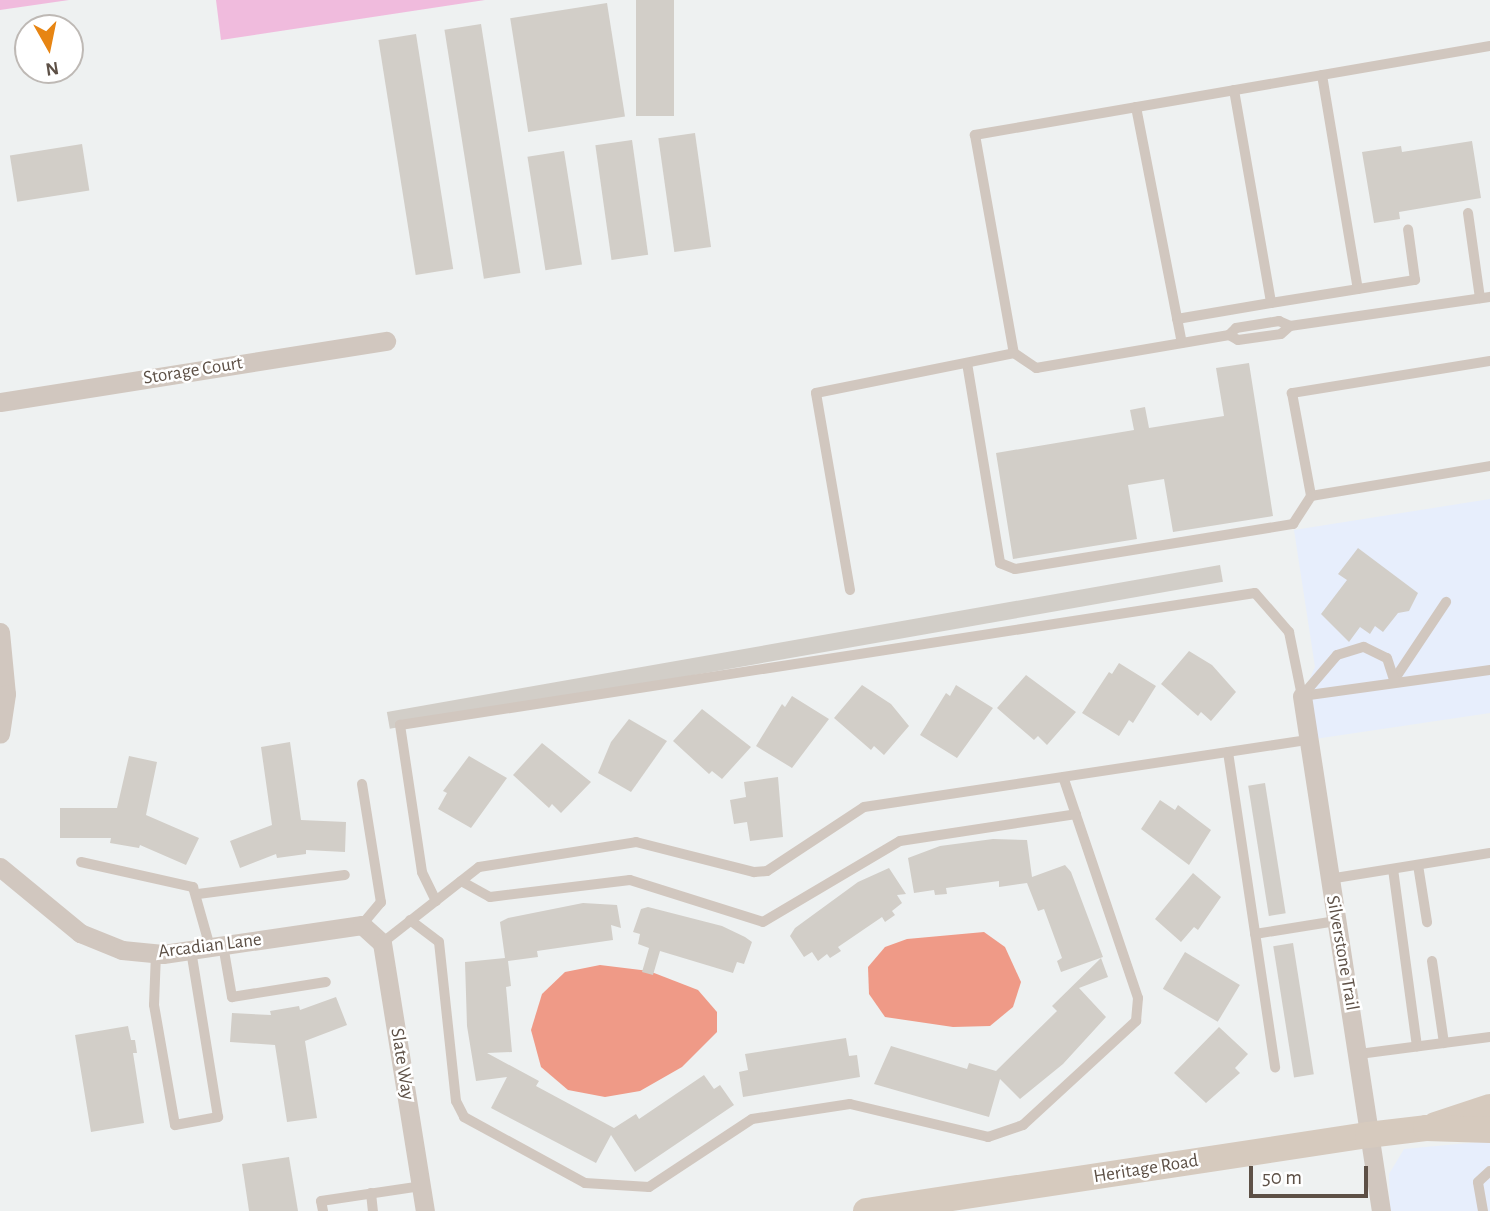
<!DOCTYPE html>
<style>
body{margin:0}
#map{position:relative;width:1490px;height:1211px;overflow:hidden;background:#eef1f1;font-family:"Alegreya Sans",sans-serif}
div>[style]{position:absolute}
.commercial>*{inset:0;background:#e7eefc}
.green>*{inset:0;background:#f0bbdd}
.water>*{inset:0;background:#ef9a87}
.building>*{inset:0;background:#d2cec8;transform-origin:0 0}
.lane>*{height:10px;margin:-5px;padding:0 5px;transform-origin:5px;border-radius:5px;background:#d1c7bf}
.street>*{height:19px;margin:-9.5px;padding:0 9.5px;transform-origin:9.5px;border-radius:9.5px;background:#d1c7bf}
.secondary>*{height:26px;margin:-13px;padding:0 13px;transform-origin:13px;border-radius:13px;background:#d6cabe}
span{translate:-50% -50%;white-space:nowrap;text-align:center;line-height:1.15;-webkit-text-stroke:5px #fff;paint-order:stroke}
.street-label{font-size:19px;color:#5d5046}
.north{position:absolute;left:14px;top:14px;width:70px;height:70px;box-sizing:border-box;background:#fff;border:2px solid #beb9b5;border-radius:50%;rotate:171deg;font-size:19px;font-weight:700;line-height:28px;text-align:center;color:#5d5046}
.north::after{content:'';display:block;margin:auto;width:24px;height:32px;background:#e78513;clip-path:polygon(50% 0,100% 100%,50% 72%,0 100%)}
.scale{position:absolute;left:1249px;top:1166px;width:119px;height:32px;box-sizing:border-box;border:4px solid #5d5046;border-top:0;padding-left:9px;font-size:21px;line-height:24px;white-space:nowrap;color:#5d5046;-webkit-text-stroke:5px #fff;paint-order:stroke}
</style>
<div id="map">
<div class="commercial">
<i style="clip-path:polygon(1490px 499px,1490px 713px,1308px 740px,1302px 696px,1315px 667px,1294px 530px)"></i>
<i style="clip-path:polygon(1490px 1141px,1490px 1211px,1390px 1211px,1389px 1174px,1404px 1149px)"></i>
</div>
<div class="green">
<i style="clip-path:polygon(0 0,69px 0,0 10px)"></i>
<i style="clip-path:polygon(216px 0,485px 0,221px 40px)"></i>
</div>
<div class="water">
<i style="clip-path:polygon(984px 932px,1005px 947px,1021px 982px,1013px 1007px,990px 1026px,953px 1027px,885px 1017px,869px 994px,868px 967px,885px 947px,907px 939px)"></i>
<i style="clip-path:polygon(600px 965px,649px 971px,698px 990px,717px 1012px,717px 1032px,682px 1067px,640px 1091px,605px 1097px,568px 1090px,541px 1067px,531px 1030px,542px 994px,565px 972px)"></i>
</div>
<div class="building">
<i style="left:636px;top:0;width:38px;height:116px"></i>
<i style="left:607px;top:3px;width:115px;height:98px;rotate:81deg"></i>
<i style="left:481px;top:24px;width:252px;height:37px;rotate:81deg"></i>
<i style="left:416px;top:34px;width:238px;height:38px;rotate:81deg"></i>
<i style="left:695px;top:133px;width:115px;height:37px;rotate:82deg"></i>
<i style="left:632px;top:140px;width:116px;height:37px;rotate:82deg"></i>
<i style="clip-path:polygon(1472px 141px,1481px 198px,1399px 212px,1400px 219px,1374px 223px,1362px 152px,1401px 146px,1402px 152px)"></i>
<i style="left:82px;top:144px;width:47px;height:73px;rotate:81deg"></i>
<i style="left:564px;top:151px;width:115px;height:37px;rotate:81deg"></i>
<i style="clip-path:polygon(1249px 363px,1273px 516px,1173px 532px,1164px 479px,1128px 485px,1137px 539px,1013px 559px,996px 453px,1134px 430px,1130px 410px,1145px 407px,1149px 428px,1224px 416px,1216px 368px)"></i>
<i style="clip-path:polygon(1358px 548px,1418px 593px,1409px 611px,1398px 613px,1383px 632px,1375px 626px,1370px 634px,1360px 627px,1349px 642px,1321px 614px,1347px 580px,1338px 574px)"></i>
<i style="left:1220px;top:565px;width:17px;height:846px;rotate:80deg"></i>
<i style="clip-path:polygon(1189px 651px,1212px 665px,1236px 692px,1211px 721px,1201px 712px,1198px 716px,1161px 684px)"></i>
<i style="clip-path:polygon(1119px 663px,1156px 686px,1133px 723px,1129px 720px,1119px 736px,1082px 713px,1109px 672px,1112px 674px)"></i>
<i style="clip-path:polygon(1026px 675px,1076px 712px,1047px 745px,1038px 736px,1034px 740px,997px 708px)"></i>
<i style="clip-path:polygon(862px 685px,891px 704px,909px 726px,884px 755px,874px 746px,871px 750px,834px 718px)"></i>
<i style="clip-path:polygon(956px 685px,993px 708px,957px 758px,920px 735px,946px 693px,950px 696px)"></i>
<i style="clip-path:polygon(792px 696px,829px 719px,792px 768px,756px 746px,782px 704px,785px 707px)"></i>
<i style="clip-path:polygon(702px 709px,751px 747px,722px 779px,712px 771px,709px 774px,673px 741px)"></i>
<i style="clip-path:polygon(629px 719px,667px 741px,631px 792px,598px 773px,611px 742px)"></i>
<i style="clip-path:polygon(290px 742px,301px 820px,346px 822px,345px 852px,306px 850px,306px 854px,277px 858px,276px 854px,240px 868px,230px 841px,272px 825px,261px 747px)"></i>
<i style="clip-path:polygon(542px 743px,591px 782px,561px 813px,552px 804px,549px 808px,513px 775px)"></i>
<i style="clip-path:polygon(129px 756px,157px 762px,146px 815px,199px 838px,186px 865px,140px 845px,139px 848px,110px 843px,111px 838px,60px 838px,60px 808px,117px 808px)"></i>
<i style="clip-path:polygon(469px 756px,507px 778px,471px 828px,438px 809px,447px 793px,443px 791px)"></i>
<i style="clip-path:polygon(778px 777px,783px 837px,750px 841px,747px 822px,734px 824px,730px 800px,746px 797px,744px 782px)"></i>
<i style="left:1265px;top:783px;width:132px;height:17px;rotate:81deg"></i>
<i style="clip-path:polygon(1160px 800px,1175px 810px,1178px 805px,1211px 830px,1189px 865px,1141px 829px)"></i>
<i style="clip-path:polygon(993px 839px,1027px 840px,1032px 877px,1065px 865px,1071px 872px,1103px 957px,1061px 972px,1057px 961px,1062px 958px,1044px 909px,1038px 911px,1027px 883px,999px 887px,999px 881px,946px 888px,947px 894px,935px 895px,934px 890px,914px 893px,908px 858px,940px 846px)"></i>
<i style="clip-path:polygon(889px 868px,906px 894px,897px 895px,902px 903px,892px 911px,895px 915px,885px 922px,882px 917px,838px 947px,841px 951px,830px 958px,827px 954px,818px 961px,812px 952px,804px 957px,790px 936px,795px 928px,858px 882px)"></i>
<i style="clip-path:polygon(1193px 873px,1221px 897px,1198px 930px,1194px 927px,1181px 942px,1155px 919px)"></i>
<i style="clip-path:polygon(583px 903px,617px 905px,621px 928px,611px 925px,613px 940px,537px 951px,538px 957px,508px 961px,511px 986px,506px 987px,512px 1052px,487px 1053px,539px 1081px,536px 1086px,614px 1128px,636px 1114px,639px 1119px,704px 1075px,714px 1089px,720px 1085px,734px 1105px,635px 1172px,611px 1135px,596px 1163px,491px 1108px,507px 1077px,476px 1081px,467px 1026px,465px 962px,505px 958px,500px 922px,508px 918px)"></i>
<i style="clip-path:polygon(648px 907px,722px 926px,745px 937px,752px 942px,744px 964px,737px 962px,733px 973px,660px 951px,653px 975px,642px 972px,649px 948px,638px 944px,640px 934px,633px 932px,641px 909px)"></i>
<i style="left:1293px;top:943px;width:133px;height:20px;rotate:81deg"></i>
<i style="left:1185px;top:952px;width:64px;height:43px;rotate:31deg"></i>
<i style="clip-path:polygon(1101px 958px,1108px 977px,1079px 988px,1106px 1017px,1063px 1064px,1020px 1099px,1000px 1079px,989px 1117px,874px 1084px,891px 1046px,967px 1069px,969px 1063px,996px 1071px,1057px 1011px,1052px 1006px)"></i>
<i style="clip-path:polygon(336px 997px,347px 1025px,305px 1041px,317px 1118px,287px 1122px,275px 1045px,230px 1042px,232px 1013px,271px 1015px,270px 1011px,299px 1006px,300px 1010px)"></i>
<i style="clip-path:polygon(128px 1026px,131px 1040px,135px 1040px,137px 1053px,133px 1053px,144px 1123px,91px 1132px,75px 1035px)"></i>
<i style="clip-path:polygon(1219px 1027px,1248px 1054px,1235px 1068px,1240px 1073px,1206px 1103px,1174px 1073px)"></i>
<i style="clip-path:polygon(846px 1038px,849px 1056px,857px 1055px,860px 1077px,743px 1097px,739px 1072px,748px 1070px,745px 1054px)"></i>
<i style="clip-path:polygon(289px 1157px,298px 1211px,249px 1211px,242px 1164px)"></i>
</div>
<div class="lane">
<i style="left:1490px;top:46px;width:523px;rotate:170.2deg"></i>
<i style="left:975px;top:135px;width:221px;rotate:79.9deg"></i>
<i style="left:1014px;top:353px;width:27px;rotate:34deg"></i>
<i style="left:1036px;top:368px;width:196px;rotate:-9.7deg"></i>
<i style="left:1229px;top:335px;width:10px;rotate:29deg"></i>
<i style="left:1238px;top:340px;width:43px;rotate:-7.9deg"></i>
<i style="left:1281px;top:334px;width:12px;rotate:-42deg"></i>
<i style="left:1290px;top:326px;width:202px;rotate:-8.3deg"></i>
<i style="left:1322px;top:75px;width:217px;rotate:80.5deg"></i>
<i style="left:1234px;top:90px;width:216px;rotate:80.1deg"></i>
<i style="left:1271px;top:303px;width:146px;rotate:-9.1deg"></i>
<i style="left:1415px;top:280px;width:51px;rotate:-97.8deg"></i>
<i style="left:1136px;top:107px;width:240px;rotate:79deg"></i>
<i style="left:1468px;top:213px;width:86px;rotate:82deg"></i>
<i style="left:1177px;top:319px;width:95px;rotate:-9.7deg"></i>
<i style="left:1229px;top:335px;width:10px;rotate:-45deg"></i>
<i style="left:1236px;top:328px;width:44px;rotate:-9.2deg"></i>
<i style="left:1279px;top:321px;width:12px;rotate:24deg"></i>
<i style="left:1490px;top:361px;width:201px;rotate:170.8deg"></i>
<i style="left:1292px;top:393px;width:105px;rotate:79.5deg"></i>
<i style="left:1311px;top:496px;width:181px;rotate:-9.5deg"></i>
<i style="left:967px;top:363px;width:203px;rotate:80.6deg"></i>
<i style="left:1000px;top:563px;width:16px;rotate:22deg"></i>
<i style="left:1015px;top:569px;width:282px;rotate:-9.2deg"></i>
<i style="left:1293px;top:524px;width:33px;rotate:-57deg"></i>
<i style="left:850px;top:590px;width:200px;rotate:-99.8deg"></i>
<i style="left:816px;top:393px;width:202px;rotate:-11.4deg"></i>
<i style="left:1394px;top:680px;width:94px;rotate:-56.3deg"></i>
<i style="left:1302px;top:696px;width:190px;rotate:-7.9deg"></i>
<i style="left:1302px;top:696px;width:54px;rotate:-49.5deg"></i>
<i style="left:1337px;top:655px;width:28px;rotate:-17deg"></i>
<i style="left:1364px;top:647px;width:25px;rotate:26deg"></i>
<i style="left:1387px;top:658px;width:23px;rotate:72deg"></i>
<i style="left:1228px;top:752px;width:319px;rotate:81.5deg"></i>
<i style="left:362px;top:784px;width:120px;rotate:80.9deg"></i>
<i style="left:381px;top:902px;width:30px;rotate:130deg"></i>
<i style="left:81px;top:862px;width:115px;rotate:12.6deg"></i>
<i style="left:193px;top:887px;width:62px;rotate:74.2deg"></i>
<i style="left:1418px;top:865px;width:58px;rotate:81deg"></i>
<i style="left:1393px;top:869px;width:179px;rotate:82.3deg"></i>
<i style="left:1329px;top:879px;width:163px;rotate:-9.2deg"></i>
<i style="left:461px;top:881px;width:33px;rotate:29deg"></i>
<i style="left:490px;top:897px;width:141px;rotate:-6.9deg"></i>
<i style="left:630px;top:880px;width:139px;rotate:17.5deg"></i>
<i style="left:763px;top:922px;width:159px;rotate:-30.6deg"></i>
<i style="left:900px;top:841px;width:178px;rotate:-8.7deg"></i>
<i style="left:198px;top:894px;width:148px;rotate:-7.4deg"></i>
<i style="left:436px;top:901px;width:32px;rotate:-116deg"></i>
<i style="left:422px;top:872px;width:149px;rotate:-98.5deg"></i>
<i style="left:400px;top:725px;width:865px;rotate:-8.78deg"></i>
<i style="left:1255px;top:593px;width:52px;rotate:48.9deg"></i>
<i style="left:1289px;top:632px;width:65px;rotate:78.5deg"></i>
<i style="left:410px;top:920px;width:36px;rotate:37deg"></i>
<i style="left:439px;top:942px;width:160px;rotate:83.9deg"></i>
<i style="left:456px;top:1101px;width:18px;rotate:63deg"></i>
<i style="left:464px;top:1117px;width:138px;rotate:28.6deg"></i>
<i style="left:585px;top:1183px;width:64px;rotate:3.6deg"></i>
<i style="left:649px;top:1187px;width:123px;rotate:-33.4deg"></i>
<i style="left:752px;top:1119px;width:99px;rotate:-8.7deg"></i>
<i style="left:850px;top:1104px;width:142px;rotate:13.4deg"></i>
<i style="left:988px;top:1137px;width:37px;rotate:-19deg"></i>
<i style="left:1023px;top:1125px;width:154px;rotate:-42.6deg"></i>
<i style="left:1136px;top:1021px;width:23px;rotate:-85deg"></i>
<i style="left:1138px;top:998px;width:233px;rotate:-108.7deg"></i>
<i style="left:1255px;top:934px;width:82px;rotate:-9.1deg"></i>
<i style="left:382px;top:943px;width:123px;rotate:-38.1deg"></i>
<i style="left:479px;top:867px;width:159px;rotate:-9deg"></i>
<i style="left:636px;top:842px;width:122px;rotate:14.3deg"></i>
<i style="left:754px;top:872px;width:13px;rotate:-4deg"></i>
<i style="left:767px;top:871px;width:116px;rotate:-33.4deg"></i>
<i style="left:864px;top:807px;width:449px;rotate:-8.6deg"></i>
<i style="left:223px;top:945px;width:53px;rotate:80.2deg"></i>
<i style="left:232px;top:997px;width:95px;rotate:-9.1deg"></i>
<i style="left:156px;top:953px;width:52px;rotate:92.2deg"></i>
<i style="left:154px;top:1005px;width:122px;rotate:80.1deg"></i>
<i style="left:175px;top:1125px;width:44px;rotate:-10.5deg"></i>
<i style="left:218px;top:1117px;width:169px;rotate:-99.2deg"></i>
<i style="left:1432px;top:961px;width:83px;rotate:81.7deg"></i>
<i style="left:1359px;top:1054px;width:132px;rotate:-7.4deg"></i>
<i style="left:371px;top:1193px;width:18px;rotate:84deg"></i>
<i style="left:323px;top:1211px;width:10px;rotate:-101deg"></i>
<i style="left:321px;top:1201px;width:101px;rotate:-8.5deg"></i>
<i style="left:1483px;top:1211px;width:29px;rotate:-100deg"></i>
<i style="left:1478px;top:1182px;width:16px;rotate:-43deg"></i>
</div>
<div class="street">
<i style="left:0;top:402px;width:391px;rotate:-9deg"></i>
<i style="left:0;top:632px;width:62px;rotate:84.5deg"></i>
<i style="left:6px;top:694px;width:40px;rotate:98.5deg"></i>
<i style="left:1302px;top:696px;width:521px;rotate:81.28deg"></i>
<i style="left:0;top:867px;width:104px;rotate:39.5deg"></i>
<i style="left:80px;top:933px;width:45px;rotate:22deg"></i>
<i style="left:122px;top:950px;width:41px;rotate:5.6deg"></i>
<i style="left:163px;top:954px;width:201px;rotate:-8.3deg"></i>
<i style="left:362px;top:925px;width:27px;rotate:42deg"></i>
<i style="left:382px;top:943px;width:271px;rotate:80.9deg"></i>
</div>
<div class="secondary">
<i style="left:1435px;top:1125px;width:58px;rotate:-18.1deg"></i>
<i style="left:866px;top:1211px;width:508px;rotate:-8.61deg"></i>
<i style="left:1368px;top:1135px;width:58px;rotate:-6.9deg"></i>
<i style="left:1426px;top:1128px;width:64px;rotate:1.8deg"></i>
</div>
<div class="street-label">
<span style="left:193px;top:371px;rotate:-9deg">Storage Court</span>
<span style="left:210px;top:946px;rotate:-7deg">Arcadian Lane</span>
<span style="left:1342px;top:953px;rotate:80deg">Silverstone Trail</span>
<span style="left:402px;top:1064px;rotate:81deg">Slate Way</span>
<span style="left:1146px;top:1169px;rotate:-9deg">Heritage Road</span>
</div>
<div class="north">N</div>
<div class="scale">50 m</div>
</div>
